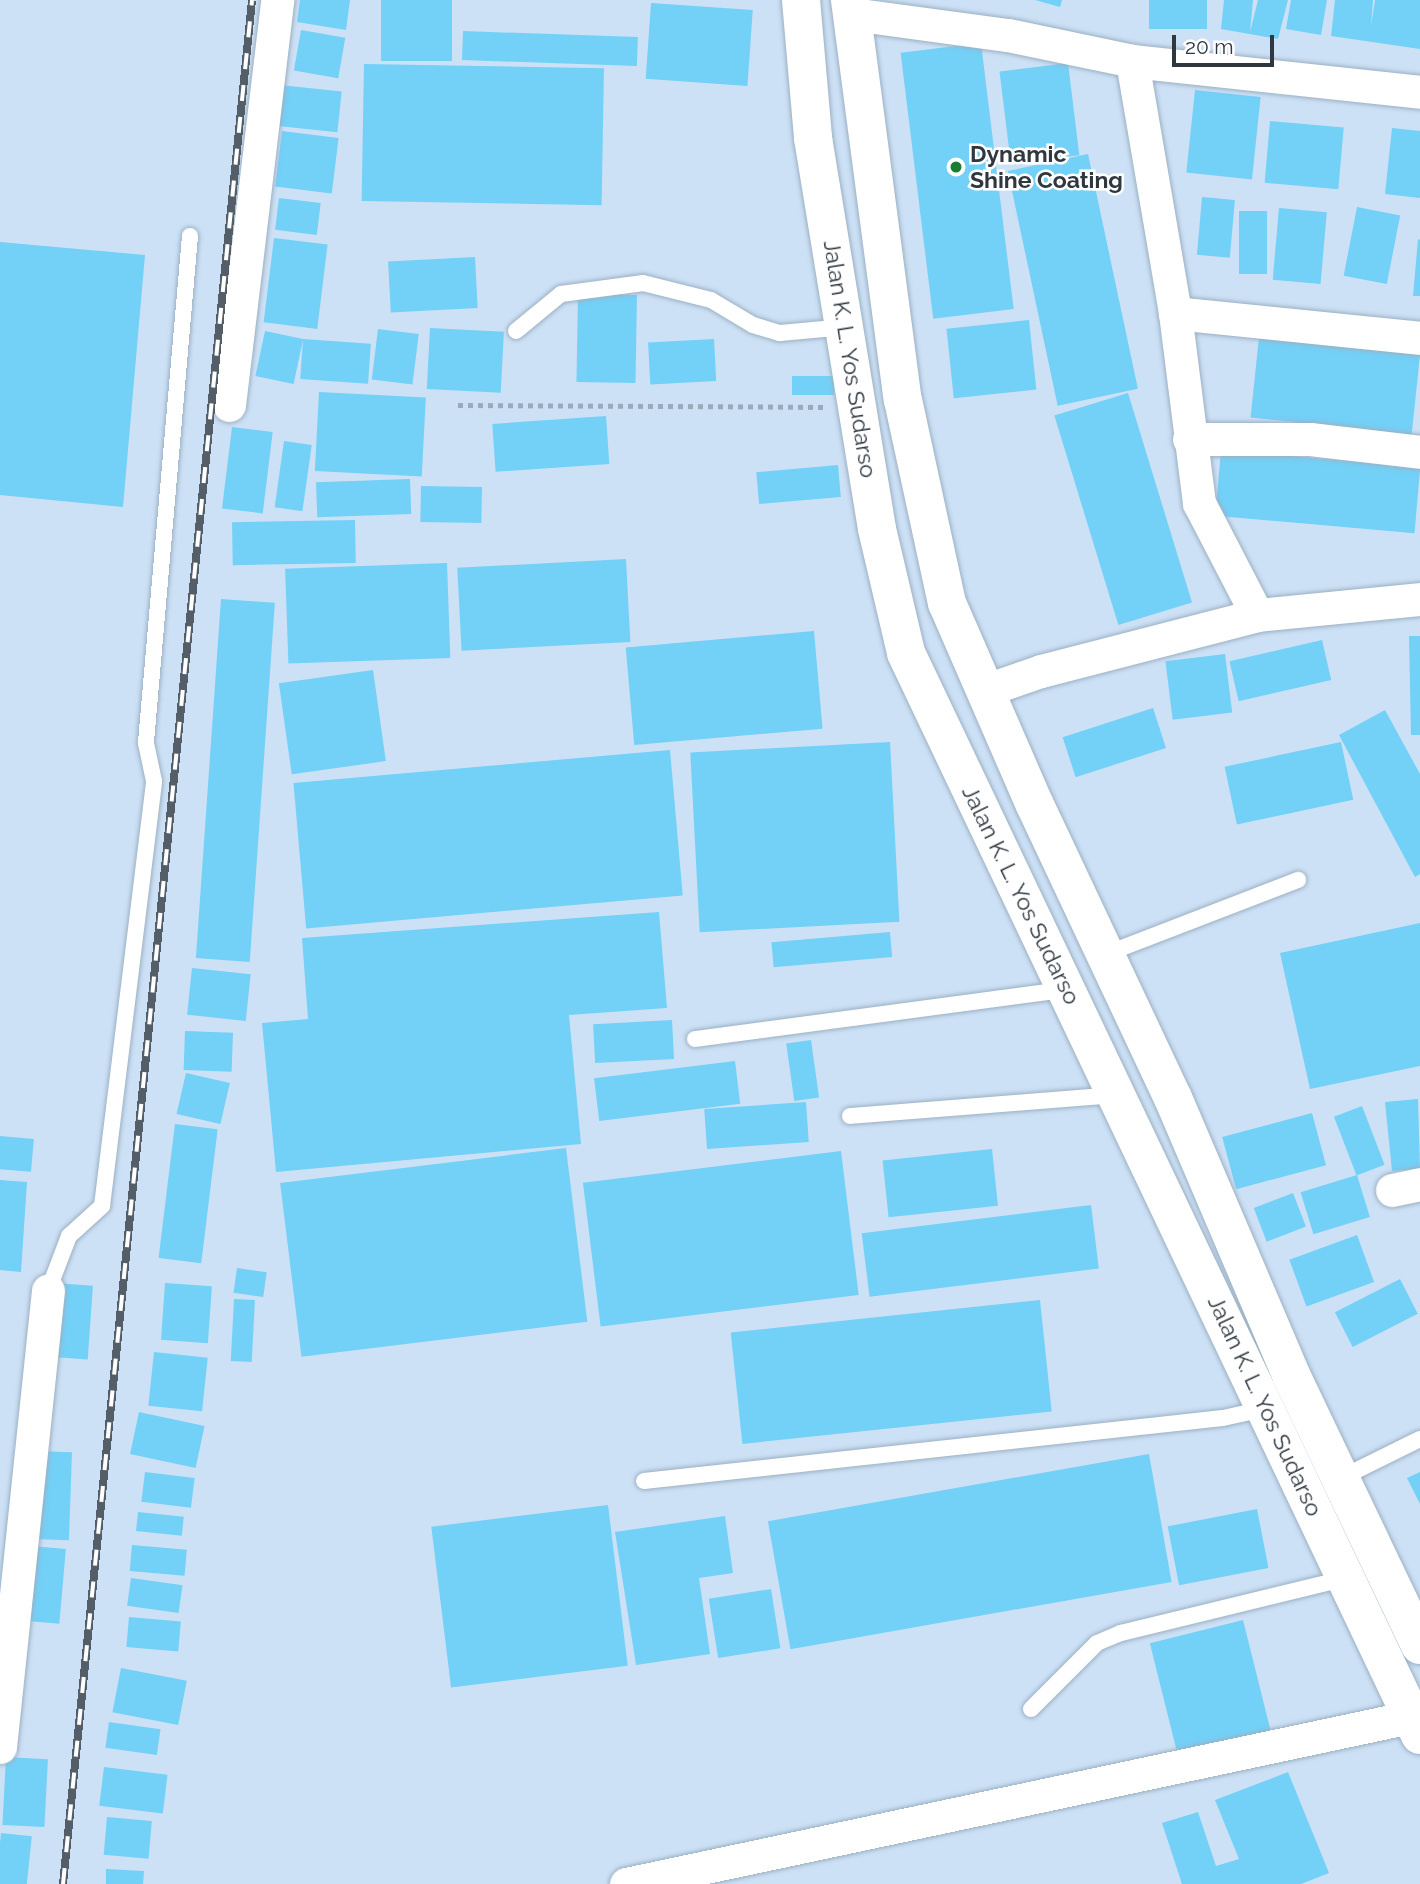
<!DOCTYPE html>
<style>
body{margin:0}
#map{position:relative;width:1420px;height:1884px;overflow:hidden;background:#cde1f6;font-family:Raleway,sans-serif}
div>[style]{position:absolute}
.building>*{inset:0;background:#73d0f7;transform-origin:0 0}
.path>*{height:4.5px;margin-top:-2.25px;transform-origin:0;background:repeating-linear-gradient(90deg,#9aaabb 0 5px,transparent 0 10px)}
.roads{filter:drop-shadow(0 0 2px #9cb0c3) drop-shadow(0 0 2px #9cb0c3)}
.service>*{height:16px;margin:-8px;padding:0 8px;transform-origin:8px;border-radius:8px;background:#fff}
.minor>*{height:33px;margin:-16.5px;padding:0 16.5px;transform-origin:16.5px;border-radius:16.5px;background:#fff}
.trunk>*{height:38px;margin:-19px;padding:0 19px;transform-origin:19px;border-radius:19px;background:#fff}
.rail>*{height:8px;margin-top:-4px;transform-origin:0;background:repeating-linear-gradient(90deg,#fff 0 16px,#535e69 0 32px);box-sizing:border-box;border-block:2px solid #535e69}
.dots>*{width:19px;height:19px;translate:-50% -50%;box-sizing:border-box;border:4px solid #fff;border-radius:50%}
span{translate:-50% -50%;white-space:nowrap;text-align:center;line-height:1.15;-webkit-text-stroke:5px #fff;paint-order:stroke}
.poi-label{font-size:23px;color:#2f373f;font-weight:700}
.left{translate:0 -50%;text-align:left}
.street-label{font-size:23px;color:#2f373f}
.scale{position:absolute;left:1172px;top:35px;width:102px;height:32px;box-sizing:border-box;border:4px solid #2f373f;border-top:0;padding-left:9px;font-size:21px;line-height:24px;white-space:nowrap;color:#2f373f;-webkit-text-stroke:5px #fff;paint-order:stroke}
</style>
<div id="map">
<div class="building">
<i style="clip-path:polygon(300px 0,350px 0,346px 30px,297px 22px)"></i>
<i style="left:381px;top:0;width:71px;height:61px"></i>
<i style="clip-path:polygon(1035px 0,1062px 0,1060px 7px)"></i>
<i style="left:1149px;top:0;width:58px;height:29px"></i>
<i style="clip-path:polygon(1224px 0,1253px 0,1250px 32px,1258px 0,1288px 0,1278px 39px,1221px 29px)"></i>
<i style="clip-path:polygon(1291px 0,1327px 0,1321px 35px,1286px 29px)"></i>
<i style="clip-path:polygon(1335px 0,1373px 0,1371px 26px,1375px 0,1420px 0,1420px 49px,1331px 36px)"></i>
<i style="left:651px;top:3px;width:102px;height:76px;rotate:4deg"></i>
<i style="left:301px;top:30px;width:45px;height:41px;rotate:10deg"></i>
<i style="left:463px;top:31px;width:175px;height:29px;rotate:2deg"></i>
<i style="left:981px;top:43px;width:268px;height:81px;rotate:83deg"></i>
<i style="left:1068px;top:63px;width:93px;height:69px;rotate:83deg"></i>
<i style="left:364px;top:64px;width:240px;height:137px;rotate:1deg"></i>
<i style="left:280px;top:85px;width:62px;height:41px;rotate:6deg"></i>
<i style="left:1195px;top:90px;width:66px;height:83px;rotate:6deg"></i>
<i style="left:1270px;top:121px;width:74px;height:62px;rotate:5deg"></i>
<i style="clip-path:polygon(1392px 128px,1420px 131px,1420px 198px,1385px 194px)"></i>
<i style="left:282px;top:131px;width:57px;height:56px;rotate:7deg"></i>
<i style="left:1088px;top:154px;width:240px;height:82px;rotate:78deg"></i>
<i style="left:1202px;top:197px;width:33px;height:58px;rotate:5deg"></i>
<i style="left:279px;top:198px;width:42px;height:32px;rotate:7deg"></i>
<i style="left:1357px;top:207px;width:44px;height:70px;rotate:11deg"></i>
<i style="left:1279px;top:208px;width:48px;height:72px;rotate:5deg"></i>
<i style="left:1239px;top:211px;width:28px;height:63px"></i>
<i style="left:274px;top:238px;width:54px;height:85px;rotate:7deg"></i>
<i style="clip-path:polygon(1418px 239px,1420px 240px,1420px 296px,1413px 296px)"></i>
<i style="clip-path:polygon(0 242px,145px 255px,123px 507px,0 495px)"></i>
<i style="left:475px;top:257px;width:51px;height:87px;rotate:87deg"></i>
<i style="left:578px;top:294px;width:59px;height:88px;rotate:1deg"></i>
<i style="left:1029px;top:320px;width:70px;height:83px;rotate:84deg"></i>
<i style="left:430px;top:328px;width:74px;height:61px;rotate:3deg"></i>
<i style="left:378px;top:329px;width:41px;height:51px;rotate:7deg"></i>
<i style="left:265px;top:331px;width:39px;height:46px;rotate:12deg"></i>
<i style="left:1259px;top:337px;width:162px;height:81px;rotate:6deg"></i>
<i style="left:303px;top:339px;width:68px;height:40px;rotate:4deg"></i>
<i style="left:714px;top:339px;width:42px;height:66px;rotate:87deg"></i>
<i style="left:834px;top:376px;width:19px;height:42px;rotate:90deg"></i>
<i style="left:319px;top:392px;width:107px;height:79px;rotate:3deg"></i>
<i style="left:1128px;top:393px;width:219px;height:77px;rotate:73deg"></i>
<i style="left:606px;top:416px;width:48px;height:114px;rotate:86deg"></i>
<i style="left:232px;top:427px;width:41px;height:82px;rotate:7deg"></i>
<i style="left:284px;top:441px;width:28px;height:67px;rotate:8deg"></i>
<i style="left:1221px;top:450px;width:200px;height:66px;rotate:5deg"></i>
<i style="left:838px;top:465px;width:32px;height:82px;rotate:85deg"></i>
<i style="left:410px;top:479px;width:35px;height:94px;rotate:88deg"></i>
<i style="left:421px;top:486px;width:61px;height:36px;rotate:1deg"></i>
<i style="left:355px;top:520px;width:43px;height:123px;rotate:89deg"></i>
<i style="left:626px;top:559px;width:83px;height:169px;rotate:87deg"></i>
<i style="left:447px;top:563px;width:95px;height:162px;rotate:88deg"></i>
<i style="left:221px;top:599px;width:54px;height:360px;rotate:4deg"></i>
<i style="left:814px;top:631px;width:98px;height:189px;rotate:85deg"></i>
<i style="clip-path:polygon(1409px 636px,1420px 636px,1420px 735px,1411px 735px)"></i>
<i style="left:1322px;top:640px;width:41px;height:95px;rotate:77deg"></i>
<i style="left:1225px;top:654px;width:59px;height:60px;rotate:83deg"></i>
<i style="left:373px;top:670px;width:92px;height:95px;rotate:82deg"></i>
<i style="left:1153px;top:708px;width:42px;height:95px;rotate:72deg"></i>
<i style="clip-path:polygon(1385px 710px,1420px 774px,1420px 874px,1415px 877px,1339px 735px)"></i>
<i style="left:890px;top:742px;width:180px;height:200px;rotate:87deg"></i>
<i style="left:1341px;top:742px;width:59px;height:119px;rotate:78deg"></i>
<i style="left:670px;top:750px;width:146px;height:378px;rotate:85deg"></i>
<i style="clip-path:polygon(659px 912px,667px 1008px,569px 1015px,581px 1144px,276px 1172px,262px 1023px,308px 1019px,302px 938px)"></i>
<i style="clip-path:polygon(1420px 923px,1420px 1066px,1310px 1089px,1280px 953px)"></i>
<i style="left:890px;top:932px;width:25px;height:119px;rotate:85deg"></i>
<i style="left:192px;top:968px;width:59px;height:47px;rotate:6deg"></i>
<i style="left:672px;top:1020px;width:39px;height:79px;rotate:87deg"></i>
<i style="left:185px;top:1031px;width:48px;height:39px;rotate:2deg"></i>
<i style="left:811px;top:1040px;width:58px;height:25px;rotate:82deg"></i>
<i style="left:735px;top:1061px;width:43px;height:142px;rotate:83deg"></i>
<i style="left:186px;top:1073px;width:45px;height:42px;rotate:13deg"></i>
<i style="clip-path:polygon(1418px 1099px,1420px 1169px,1392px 1171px,1385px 1102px)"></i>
<i style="left:806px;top:1102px;width:40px;height:102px;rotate:86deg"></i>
<i style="left:1362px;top:1106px;width:63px;height:30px;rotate:69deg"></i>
<i style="left:1312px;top:1113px;width:54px;height:93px;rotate:75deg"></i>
<i style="left:175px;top:1124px;width:43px;height:135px;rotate:7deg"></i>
<i style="left:0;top:1136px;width:34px;height:33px;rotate:5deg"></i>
<i style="left:566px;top:1148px;width:175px;height:288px;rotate:83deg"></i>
<i style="left:992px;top:1149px;width:57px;height:110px;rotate:84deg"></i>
<i style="left:841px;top:1151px;width:145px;height:260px;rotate:83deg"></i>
<i style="left:1357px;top:1175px;width:44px;height:59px;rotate:73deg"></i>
<i style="clip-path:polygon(0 1180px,27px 1182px,21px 1272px,0 1270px)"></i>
<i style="left:1293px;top:1193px;width:36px;height:42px;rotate:69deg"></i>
<i style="left:1091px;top:1205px;width:64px;height:231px;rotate:83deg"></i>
<i style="left:1357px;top:1235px;width:50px;height:72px;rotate:70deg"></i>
<i style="left:237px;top:1268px;width:30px;height:25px;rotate:8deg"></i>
<i style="left:1400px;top:1279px;width:39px;height:73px;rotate:63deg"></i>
<i style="left:54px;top:1283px;width:39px;height:74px;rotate:4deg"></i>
<i style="left:165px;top:1283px;width:47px;height:57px;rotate:4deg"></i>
<i style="left:234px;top:1299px;width:21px;height:62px;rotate:3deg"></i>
<i style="left:1040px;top:1300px;width:112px;height:311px;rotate:84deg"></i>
<i style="left:154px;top:1352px;width:54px;height:54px;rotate:6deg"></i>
<i style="left:139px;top:1412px;width:67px;height:43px;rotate:12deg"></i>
<i style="left:37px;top:1451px;width:35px;height:88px;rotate:2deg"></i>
<i style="left:1149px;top:1454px;width:130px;height:387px;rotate:80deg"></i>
<i style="left:145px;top:1472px;width:50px;height:30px;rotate:7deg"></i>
<i style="clip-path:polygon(1420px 1472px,1420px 1504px,1407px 1478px)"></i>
<i style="left:608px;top:1505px;width:162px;height:178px;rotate:83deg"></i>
<i style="left:1257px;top:1509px;width:60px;height:91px;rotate:79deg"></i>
<i style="left:138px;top:1512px;width:46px;height:19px;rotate:6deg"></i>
<i style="clip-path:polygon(725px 1516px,733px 1573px,699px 1578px,710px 1654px,636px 1665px,615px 1532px)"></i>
<i style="left:132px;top:1545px;width:55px;height:26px;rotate:5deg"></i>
<i style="left:31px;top:1546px;width:35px;height:75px;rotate:5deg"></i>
<i style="left:131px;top:1578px;width:52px;height:28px;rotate:8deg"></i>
<i style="left:771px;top:1589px;width:60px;height:63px;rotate:81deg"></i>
<i style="left:129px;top:1617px;width:52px;height:30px;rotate:5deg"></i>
<i style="left:1243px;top:1620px;width:114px;height:96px;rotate:76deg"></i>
<i style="left:121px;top:1668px;width:67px;height:45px;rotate:11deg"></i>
<i style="left:109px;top:1722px;width:52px;height:26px;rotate:8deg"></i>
<i style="left:6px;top:1757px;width:42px;height:68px;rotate:3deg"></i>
<i style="left:104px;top:1767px;width:64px;height:39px;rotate:7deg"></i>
<i style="clip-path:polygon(1288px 1772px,1329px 1873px,1301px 1884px,1182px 1884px,1162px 1823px,1198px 1812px,1216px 1866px,1239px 1859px,1215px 1800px)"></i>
<i style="left:107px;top:1817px;width:45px;height:38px;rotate:5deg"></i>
<i style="left:1px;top:1833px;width:31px;height:51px;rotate:6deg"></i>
<i style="clip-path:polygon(106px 1869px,144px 1871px,143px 1884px,106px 1884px)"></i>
</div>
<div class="path">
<i style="left:458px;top:405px;width:365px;rotate:0.3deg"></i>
</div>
<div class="roads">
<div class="service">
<i style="left:516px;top:331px;width:58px;rotate:-39.4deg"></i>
<i style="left:561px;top:294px;width:83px;rotate:-7.6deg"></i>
<i style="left:643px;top:283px;width:70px;rotate:14deg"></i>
<i style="left:711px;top:300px;width:49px;rotate:30.8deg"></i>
<i style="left:753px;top:325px;width:28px;rotate:17deg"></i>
<i style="left:780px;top:333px;width:66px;rotate:-5.2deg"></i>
<i style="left:1106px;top:954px;width:206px;rotate:-21.1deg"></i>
<i style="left:695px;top:1039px;width:372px;rotate:-7.6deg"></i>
<i style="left:850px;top:1116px;width:265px;rotate:-4.5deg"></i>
<i style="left:48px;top:1291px;width:59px;rotate:-69.1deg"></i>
<i style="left:69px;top:1236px;width:45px;rotate:-42.3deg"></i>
<i style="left:102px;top:1206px;width:428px;rotate:-83deg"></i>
<i style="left:154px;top:781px;width:40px;rotate:-102deg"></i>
<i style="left:146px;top:742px;width:508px;rotate:-85.03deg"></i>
<i style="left:1341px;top:1478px;width:88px;rotate:-26.3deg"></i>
<i style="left:644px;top:1481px;width:582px;rotate:-6.21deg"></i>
<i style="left:1223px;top:1418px;width:42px;rotate:-12.4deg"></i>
<i style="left:1031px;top:1709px;width:93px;rotate:-45deg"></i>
<i style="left:1097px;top:1643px;width:26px;rotate:-23deg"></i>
<i style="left:1121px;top:1633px;width:232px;rotate:-13.7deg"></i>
</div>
<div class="minor">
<i style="left:852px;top:14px;width:157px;rotate:7.7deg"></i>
<i style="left:1008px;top:35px;width:127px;rotate:11.8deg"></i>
<i style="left:1132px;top:61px;width:290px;rotate:6.1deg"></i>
<i style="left:1132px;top:61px;width:256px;rotate:80.3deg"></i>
<i style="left:1175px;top:313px;width:192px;rotate:82.8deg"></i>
<i style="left:1199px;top:503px;width:126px;rotate:62.6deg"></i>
<i style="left:1175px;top:313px;width:246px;rotate:5.8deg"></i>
<i style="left:229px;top:405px;width:408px;rotate:-83.2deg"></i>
<i style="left:1189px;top:439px;width:121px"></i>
<i style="left:1310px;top:439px;width:111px;rotate:6.7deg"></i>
<i style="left:986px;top:690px;width:58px;rotate:-19.1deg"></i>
<i style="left:1041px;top:671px;width:223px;rotate:-14.5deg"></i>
<i style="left:1257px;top:615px;width:164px;rotate:-5.6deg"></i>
<i style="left:1392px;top:1190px;width:29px;rotate:-12deg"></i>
<i style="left:0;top:1747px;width:459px;rotate:-84deg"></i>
<i style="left:626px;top:1884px;width:812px;rotate:-12.02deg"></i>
</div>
<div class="trunk">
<i style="left:801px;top:0;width:139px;rotate:85deg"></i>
<i style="left:813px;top:138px;width:396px;rotate:80.7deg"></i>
<i style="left:877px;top:529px;width:127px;rotate:76.8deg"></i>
<i style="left:906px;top:653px;width:1198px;rotate:64.59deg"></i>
<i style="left:850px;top:0;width:403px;rotate:82.5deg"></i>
<i style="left:903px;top:400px;width:208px;rotate:77.8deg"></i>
<i style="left:947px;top:603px;width:220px;rotate:66.5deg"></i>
<i style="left:1035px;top:805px;width:324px;rotate:64.8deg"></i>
<i style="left:1173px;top:1098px;width:303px;rotate:66.9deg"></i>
<i style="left:1292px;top:1377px;width:297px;rotate:64.5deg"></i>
</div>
</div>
<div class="rail">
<i style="left:63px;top:1884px;width:1893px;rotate:-84.27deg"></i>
</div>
<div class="dots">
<i style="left:956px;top:167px;background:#177f34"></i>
</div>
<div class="poi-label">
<span class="left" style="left:970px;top:167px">Dynamic<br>Shine Coating</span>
</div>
<div class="street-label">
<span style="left:850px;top:359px;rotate:81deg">Jalan K. L. Yos Sudarso</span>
<span style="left:1021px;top:895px;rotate:64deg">Jalan K. L. Yos Sudarso</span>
<span style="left:1265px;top:1406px;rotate:65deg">Jalan K. L. Yos Sudarso</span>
</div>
<div class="scale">20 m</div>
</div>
